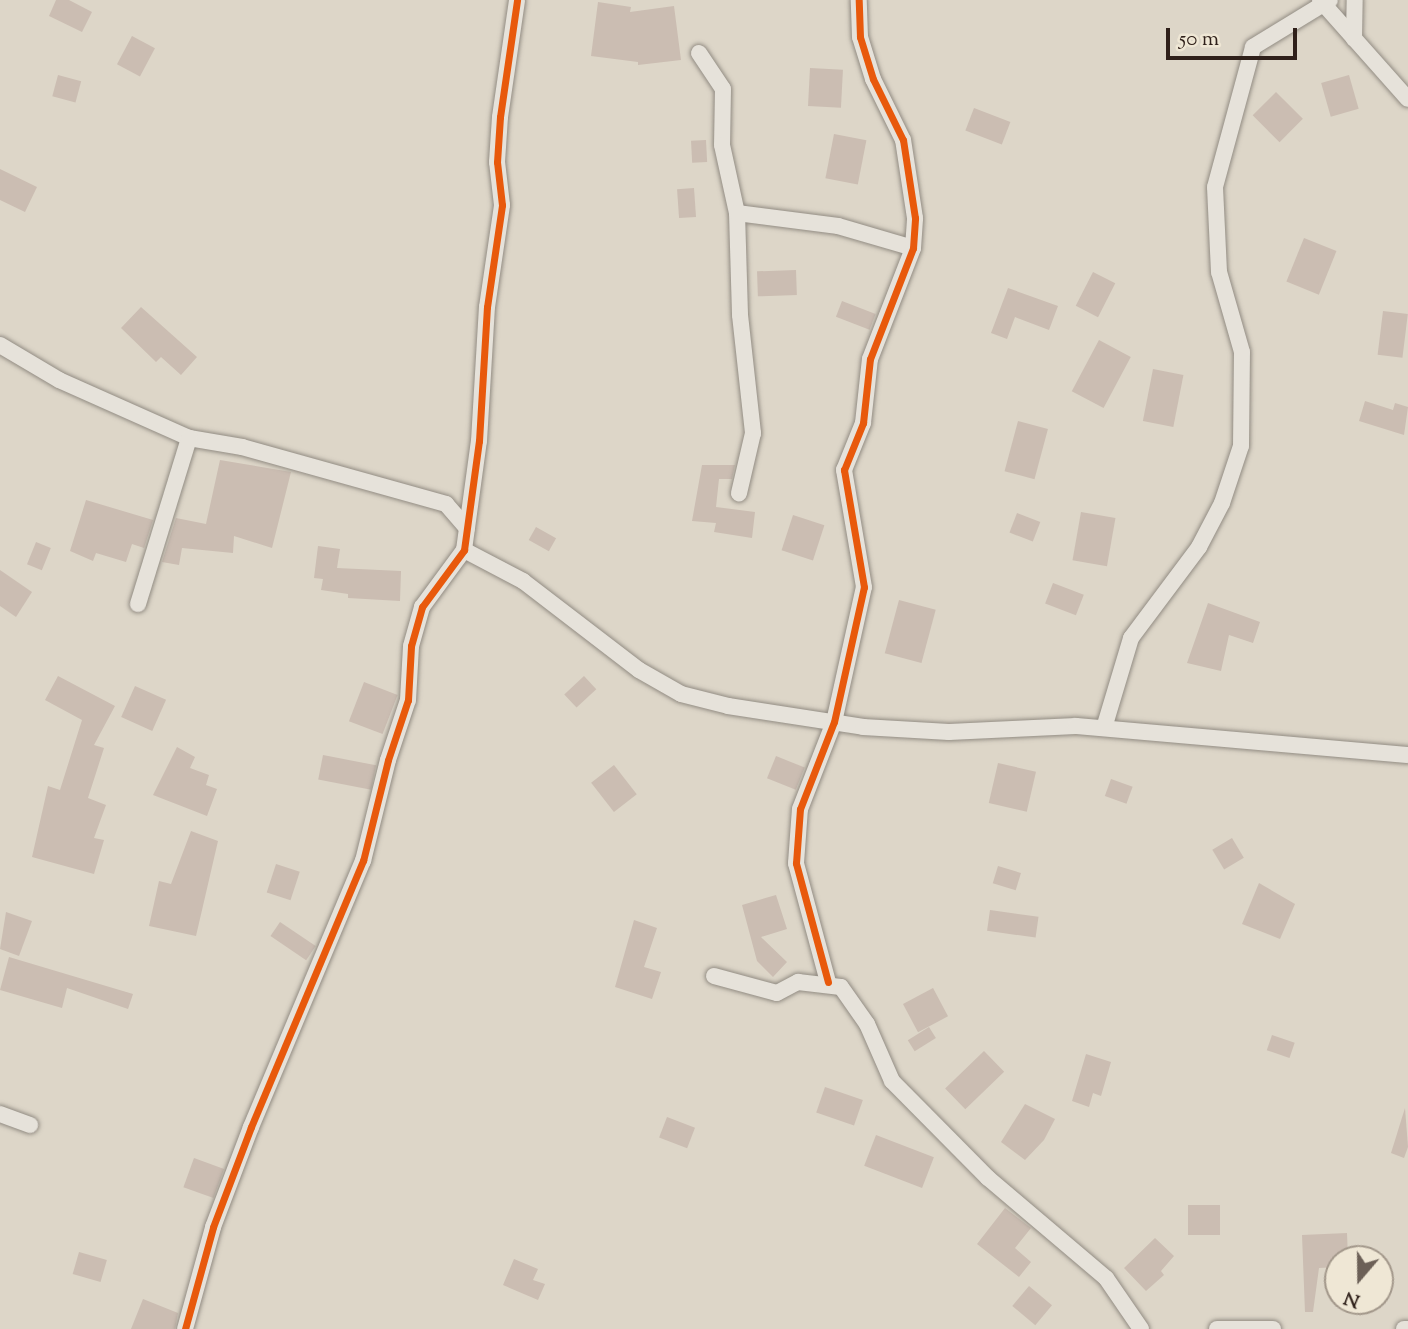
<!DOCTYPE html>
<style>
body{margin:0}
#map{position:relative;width:1408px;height:1329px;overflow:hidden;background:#ddd6c8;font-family:"Sorts Mill Goudy",serif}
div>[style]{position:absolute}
.building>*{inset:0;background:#cbbdb2;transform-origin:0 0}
.roads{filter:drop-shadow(0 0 2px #928c83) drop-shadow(0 0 2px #928c83)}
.street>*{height:16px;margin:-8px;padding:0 8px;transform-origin:8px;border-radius:8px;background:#e6e2da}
.cycleway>*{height:7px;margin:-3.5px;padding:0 3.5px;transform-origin:3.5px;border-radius:3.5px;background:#e8590c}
span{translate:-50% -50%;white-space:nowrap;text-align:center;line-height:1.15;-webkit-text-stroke:7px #efe7d5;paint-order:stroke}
.north{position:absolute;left:1324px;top:1245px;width:70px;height:70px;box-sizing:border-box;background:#efe7d5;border:2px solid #a2978a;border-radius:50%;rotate:200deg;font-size:19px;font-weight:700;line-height:28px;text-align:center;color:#2f201a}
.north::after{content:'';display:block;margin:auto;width:24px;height:32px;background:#6c6057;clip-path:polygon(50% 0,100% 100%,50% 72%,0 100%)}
.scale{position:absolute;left:1166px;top:28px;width:131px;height:32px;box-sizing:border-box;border:4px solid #2f201a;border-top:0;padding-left:9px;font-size:21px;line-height:24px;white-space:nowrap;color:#2f201a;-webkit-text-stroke:5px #efe7d5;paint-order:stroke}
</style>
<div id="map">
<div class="building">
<i style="clip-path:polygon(56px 0,69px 0,92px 12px,82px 32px,49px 16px)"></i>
<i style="clip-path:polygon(598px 2px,631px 7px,630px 12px,674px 6px,681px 60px,638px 65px,638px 62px,591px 56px)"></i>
<i style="left:132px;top:36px;width:26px;height:32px;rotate:28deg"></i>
<i style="left:810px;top:68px;width:33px;height:38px;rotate:3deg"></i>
<i style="left:58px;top:75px;width:24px;height:22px;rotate:15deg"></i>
<i style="left:1349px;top:75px;width:35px;height:29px;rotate:74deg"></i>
<i style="left:1276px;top:92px;width:38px;height:33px;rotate:45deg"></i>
<i style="left:974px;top:108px;width:39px;height:24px;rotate:21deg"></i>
<i style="left:834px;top:134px;width:33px;height:45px;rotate:11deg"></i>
<i style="left:706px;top:140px;width:22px;height:15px;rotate:87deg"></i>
<i style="clip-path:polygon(0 169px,37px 187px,25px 212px,0 200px)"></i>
<i style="left:694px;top:188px;width:29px;height:17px;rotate:86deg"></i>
<i style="left:1304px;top:238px;width:35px;height:47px;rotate:22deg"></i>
<i style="left:796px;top:270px;width:25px;height:39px;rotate:88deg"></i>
<i style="left:1093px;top:272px;width:25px;height:38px;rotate:27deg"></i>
<i style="clip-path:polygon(1008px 288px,1058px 306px,1049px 330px,1015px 317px,1007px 339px,991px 333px)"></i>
<i style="left:842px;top:301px;width:36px;height:17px;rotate:21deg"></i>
<i style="clip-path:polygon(141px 307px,197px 357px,181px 375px,161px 357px,156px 362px,121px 328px)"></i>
<i style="left:1383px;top:311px;width:25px;height:44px;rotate:7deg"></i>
<i style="left:1099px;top:340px;width:36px;height:58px;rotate:28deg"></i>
<i style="left:1153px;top:369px;width:31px;height:53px;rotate:11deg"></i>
<i style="clip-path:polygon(1365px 401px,1393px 410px,1395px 403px,1408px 407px,1404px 435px,1359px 421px)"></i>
<i style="left:1018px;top:421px;width:31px;height:52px;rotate:15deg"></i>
<i style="clip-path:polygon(220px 460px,291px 472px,272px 548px,234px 536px,233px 553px,182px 548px,179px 565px,162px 562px,176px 518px,206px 524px)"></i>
<i style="clip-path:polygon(702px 465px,735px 465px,732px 479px,719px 479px,716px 507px,755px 512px,752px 538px,714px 532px,716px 523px,692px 521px)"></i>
<i style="clip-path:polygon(86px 500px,153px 520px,144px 548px,132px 544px,126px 562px,96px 553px,93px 561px,70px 551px)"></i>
<i style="left:1081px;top:512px;width:35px;height:49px;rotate:10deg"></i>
<i style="left:1017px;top:513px;width:25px;height:21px;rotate:21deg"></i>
<i style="left:793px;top:515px;width:33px;height:37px;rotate:18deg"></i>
<i style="left:536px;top:527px;width:23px;height:15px;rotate:29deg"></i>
<i style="left:36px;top:542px;width:16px;height:24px;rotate:22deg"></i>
<i style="clip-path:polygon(318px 546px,340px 549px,337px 568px,401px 571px,400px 601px,348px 598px,348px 594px,321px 590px,323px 579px,314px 578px)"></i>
<i style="clip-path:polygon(0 570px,32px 592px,16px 617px,0 606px)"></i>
<i style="left:1053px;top:583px;width:33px;height:22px;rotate:21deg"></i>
<i style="left:899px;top:600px;width:38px;height:55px;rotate:15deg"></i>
<i style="clip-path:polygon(1208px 603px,1260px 622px,1253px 643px,1229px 635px,1221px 671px,1187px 663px)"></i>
<i style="clip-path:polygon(58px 676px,115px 706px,94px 745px,104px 748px,88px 798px,106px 805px,94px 838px,104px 840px,94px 874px,32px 857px,48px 786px,60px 790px,82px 720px,45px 700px)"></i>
<i style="left:584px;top:676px;width:18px;height:27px;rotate:47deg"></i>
<i style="left:364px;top:682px;width:36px;height:42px;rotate:21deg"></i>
<i style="left:135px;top:686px;width:34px;height:34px;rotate:24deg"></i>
<i style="clip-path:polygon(177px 747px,195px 757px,190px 768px,209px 775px,206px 785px,217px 789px,207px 816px,153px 795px)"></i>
<i style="left:323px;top:755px;width:54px;height:25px;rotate:11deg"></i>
<i style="left:776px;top:756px;width:31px;height:24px;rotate:22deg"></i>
<i style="left:998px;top:763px;width:39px;height:41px;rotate:13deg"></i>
<i style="left:614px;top:765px;width:37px;height:29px;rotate:52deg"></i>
<i style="left:1111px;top:779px;width:23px;height:18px;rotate:20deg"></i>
<i style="clip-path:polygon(191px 831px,218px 841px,196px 936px,149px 926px,159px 881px,171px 884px)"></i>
<i style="left:1232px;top:838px;width:23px;height:23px;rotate:59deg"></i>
<i style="left:276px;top:864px;width:25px;height:30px;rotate:18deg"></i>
<i style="left:998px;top:866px;width:24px;height:18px;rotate:17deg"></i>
<i style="clip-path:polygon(1259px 883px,1295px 904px,1280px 939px,1242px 924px)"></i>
<i style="clip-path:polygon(776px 895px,787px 929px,761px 937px,787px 962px,773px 977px,757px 961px,742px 905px)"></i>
<i style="left:990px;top:910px;width:49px;height:21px;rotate:8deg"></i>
<i style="clip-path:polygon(6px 912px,32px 921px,19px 956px,0 949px)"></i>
<i style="clip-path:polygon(634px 920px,657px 928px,644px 967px,661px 972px,652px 999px,615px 987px)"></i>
<i style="left:280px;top:922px;width:43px;height:17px;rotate:34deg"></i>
<i style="clip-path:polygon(9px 957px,133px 994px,128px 1009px,67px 988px,62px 1008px,0 990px)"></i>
<i style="left:933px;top:988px;width:32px;height:34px;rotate:62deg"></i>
<i style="left:929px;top:1027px;width:13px;height:25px;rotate:58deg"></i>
<i style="left:1272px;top:1035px;width:24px;height:16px;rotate:19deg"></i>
<i style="left:984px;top:1051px;width:29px;height:54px;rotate:46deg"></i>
<i style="clip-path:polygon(1086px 1054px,1111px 1062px,1101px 1096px,1093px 1093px,1089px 1107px,1072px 1101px)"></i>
<i style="left:825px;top:1087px;width:40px;height:27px;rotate:19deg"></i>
<i style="clip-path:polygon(1025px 1104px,1055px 1119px,1044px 1140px,1025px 1160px,1001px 1142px)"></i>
<i style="clip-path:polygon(1405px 1108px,1408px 1147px,1404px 1158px,1391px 1153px)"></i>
<i style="left:667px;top:1117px;width:30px;height:22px;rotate:21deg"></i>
<i style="left:876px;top:1135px;width:62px;height:33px;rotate:21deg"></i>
<i style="left:194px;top:1158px;width:32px;height:31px;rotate:20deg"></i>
<i style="left:1188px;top:1205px;width:32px;height:30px"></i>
<i style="clip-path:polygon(1005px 1208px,1031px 1228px,1015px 1248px,1031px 1262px,1019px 1277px,977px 1244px)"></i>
<i style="clip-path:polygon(1347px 1233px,1348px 1259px,1338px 1259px,1338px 1267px,1319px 1268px,1313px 1312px,1305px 1312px,1302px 1235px)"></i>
<i style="clip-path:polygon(1155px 1238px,1174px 1256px,1161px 1271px,1164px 1275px,1146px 1291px,1124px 1268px)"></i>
<i style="left:79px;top:1252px;width:29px;height:23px;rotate:16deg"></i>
<i style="clip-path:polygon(514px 1259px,538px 1269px,533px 1280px,545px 1284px,538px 1300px,503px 1285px)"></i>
<i style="left:1029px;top:1286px;width:30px;height:26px;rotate:40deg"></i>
<i style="clip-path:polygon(143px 1299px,178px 1313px,175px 1329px,131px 1329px)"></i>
</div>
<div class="roads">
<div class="street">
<i style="left:1320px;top:0;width:132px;rotate:48.4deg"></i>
<i style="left:1354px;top:39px;width:39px;rotate:-89deg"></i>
<i style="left:699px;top:53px;width:43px;rotate:56.3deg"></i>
<i style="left:723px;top:89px;width:56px;rotate:91deg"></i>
<i style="left:722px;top:145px;width:70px;rotate:77.6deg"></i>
<i style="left:737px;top:213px;width:102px;rotate:88.3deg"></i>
<i style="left:740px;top:315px;width:119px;rotate:83.7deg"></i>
<i style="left:753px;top:433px;width:62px;rotate:103.1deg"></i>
<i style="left:737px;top:213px;width:102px;rotate:7.3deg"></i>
<i style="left:838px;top:226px;width:78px;rotate:16.3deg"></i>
<i style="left:0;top:345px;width:69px;rotate:30.7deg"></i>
<i style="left:59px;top:380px;width:142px;rotate:24deg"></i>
<i style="left:189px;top:438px;width:54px;rotate:9.6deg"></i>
<i style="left:242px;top:447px;width:212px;rotate:15.6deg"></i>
<i style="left:446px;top:504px;width:32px;rotate:49deg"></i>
<i style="left:464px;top:550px;width:67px;rotate:27.7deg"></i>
<i style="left:523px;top:581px;width:146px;rotate:37.5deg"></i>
<i style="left:639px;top:670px;width:48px;rotate:29.7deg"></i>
<i style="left:681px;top:694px;width:49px;rotate:14.3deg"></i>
<i style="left:728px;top:706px;width:137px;rotate:8.8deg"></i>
<i style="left:863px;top:727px;width:86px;rotate:3.3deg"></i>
<i style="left:949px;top:732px;width:127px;rotate:-2.7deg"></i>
<i style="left:1076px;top:726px;width:333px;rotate:5deg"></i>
<i style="left:138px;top:604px;width:174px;rotate:-72.9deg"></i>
<i style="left:1104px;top:728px;width:94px;rotate:-73.3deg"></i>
<i style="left:1131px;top:638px;width:114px;rotate:-53.2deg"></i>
<i style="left:1199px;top:547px;width:50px;rotate:-62.4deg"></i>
<i style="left:1222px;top:503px;width:60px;rotate:-71.6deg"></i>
<i style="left:1241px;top:446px;width:94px;rotate:-89.4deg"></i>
<i style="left:1242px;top:352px;width:83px;rotate:-106deg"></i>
<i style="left:1219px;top:272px;width:85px;rotate:-92.7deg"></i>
<i style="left:1215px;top:187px;width:145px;rotate:-74.8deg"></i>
<i style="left:1253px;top:47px;width:90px;rotate:-31.4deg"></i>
<i style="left:714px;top:976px;width:65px;rotate:15.1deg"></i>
<i style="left:777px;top:993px;width:24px;rotate:-28deg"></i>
<i style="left:798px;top:982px;width:43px;rotate:6.6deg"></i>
<i style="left:841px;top:987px;width:45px;rotate:54.9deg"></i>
<i style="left:867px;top:1024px;width:62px;rotate:66.3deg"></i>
<i style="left:892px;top:1081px;width:136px;rotate:45.3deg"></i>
<i style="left:988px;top:1178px;width:155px;rotate:40.3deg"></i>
<i style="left:1106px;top:1278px;width:62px;rotate:55.5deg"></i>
<i style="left:828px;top:982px;width:123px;rotate:-105.1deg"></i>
<i style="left:796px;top:863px;width:54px;rotate:-85.8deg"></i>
<i style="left:800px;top:809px;width:93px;rotate:-68.7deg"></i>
<i style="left:834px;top:722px;width:138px;rotate:-77.5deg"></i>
<i style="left:864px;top:587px;width:119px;rotate:-99.7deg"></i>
<i style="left:844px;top:470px;width:51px;rotate:-68deg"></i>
<i style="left:863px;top:423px;width:64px;rotate:-83.8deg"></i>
<i style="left:870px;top:359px;width:119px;rotate:-68.8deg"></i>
<i style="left:913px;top:248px;width:30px;rotate:-86deg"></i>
<i style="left:915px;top:218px;width:79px;rotate:-98.7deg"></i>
<i style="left:903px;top:140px;width:68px;rotate:-116.2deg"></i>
<i style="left:873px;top:79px;width:44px;rotate:-107.2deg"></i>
<i style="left:860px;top:37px;width:37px;rotate:-92deg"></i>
<i style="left:0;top:1114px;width:32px;rotate:20deg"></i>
<i style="left:185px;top:1329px;width:106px;rotate:-74.6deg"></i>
<i style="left:213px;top:1227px;width:107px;rotate:-69.2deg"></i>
<i style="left:251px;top:1127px;width:289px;rotate:-67.2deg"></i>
<i style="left:363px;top:861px;width:104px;rotate:-76.1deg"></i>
<i style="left:388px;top:760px;width:63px;rotate:-71.6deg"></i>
<i style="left:408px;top:700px;width:54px;rotate:-86.8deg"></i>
<i style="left:411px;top:646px;width:41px;rotate:-74.2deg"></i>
<i style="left:422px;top:607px;width:71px;rotate:-53.6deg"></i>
<i style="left:464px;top:550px;width:110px;rotate:-82.2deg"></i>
<i style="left:479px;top:441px;width:134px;rotate:-86.6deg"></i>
<i style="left:487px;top:307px;width:103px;rotate:-81.6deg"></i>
<i style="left:502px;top:205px;width:43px;rotate:-96.6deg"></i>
<i style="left:497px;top:162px;width:45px;rotate:-86.2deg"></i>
<i style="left:500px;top:117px;width:118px;rotate:-81.7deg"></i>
<i style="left:1217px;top:1329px;width:56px"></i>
<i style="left:1404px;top:1329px;width:4px"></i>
</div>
</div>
<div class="cycleway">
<i style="left:828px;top:982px;width:123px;rotate:-105.1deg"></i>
<i style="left:796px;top:863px;width:54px;rotate:-85.8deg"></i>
<i style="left:800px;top:809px;width:93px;rotate:-68.7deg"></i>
<i style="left:834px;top:722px;width:138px;rotate:-77.5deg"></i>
<i style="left:864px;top:587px;width:119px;rotate:-99.7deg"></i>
<i style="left:844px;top:470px;width:51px;rotate:-68deg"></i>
<i style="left:863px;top:423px;width:64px;rotate:-83.8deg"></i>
<i style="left:870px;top:359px;width:119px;rotate:-68.8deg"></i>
<i style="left:913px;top:248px;width:30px;rotate:-86deg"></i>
<i style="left:915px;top:218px;width:79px;rotate:-98.7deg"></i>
<i style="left:903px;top:140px;width:68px;rotate:-116.2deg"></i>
<i style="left:873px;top:79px;width:44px;rotate:-107.2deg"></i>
<i style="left:860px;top:37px;width:37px;rotate:-92deg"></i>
<i style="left:185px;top:1329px;width:106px;rotate:-74.6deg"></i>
<i style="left:213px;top:1227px;width:107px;rotate:-69.2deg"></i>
<i style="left:251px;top:1127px;width:289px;rotate:-67.2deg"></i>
<i style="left:363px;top:861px;width:104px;rotate:-76.1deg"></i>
<i style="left:388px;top:760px;width:63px;rotate:-71.6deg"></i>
<i style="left:408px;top:700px;width:54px;rotate:-86.8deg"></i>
<i style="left:411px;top:646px;width:41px;rotate:-74.2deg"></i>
<i style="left:422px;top:607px;width:71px;rotate:-53.6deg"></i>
<i style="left:464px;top:550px;width:110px;rotate:-82.2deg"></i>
<i style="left:479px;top:441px;width:134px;rotate:-86.6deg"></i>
<i style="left:487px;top:307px;width:103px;rotate:-81.6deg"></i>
<i style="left:502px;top:205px;width:43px;rotate:-96.6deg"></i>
<i style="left:497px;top:162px;width:45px;rotate:-86.2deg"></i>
<i style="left:500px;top:117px;width:118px;rotate:-81.7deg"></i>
</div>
<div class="north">N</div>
<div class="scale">50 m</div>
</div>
